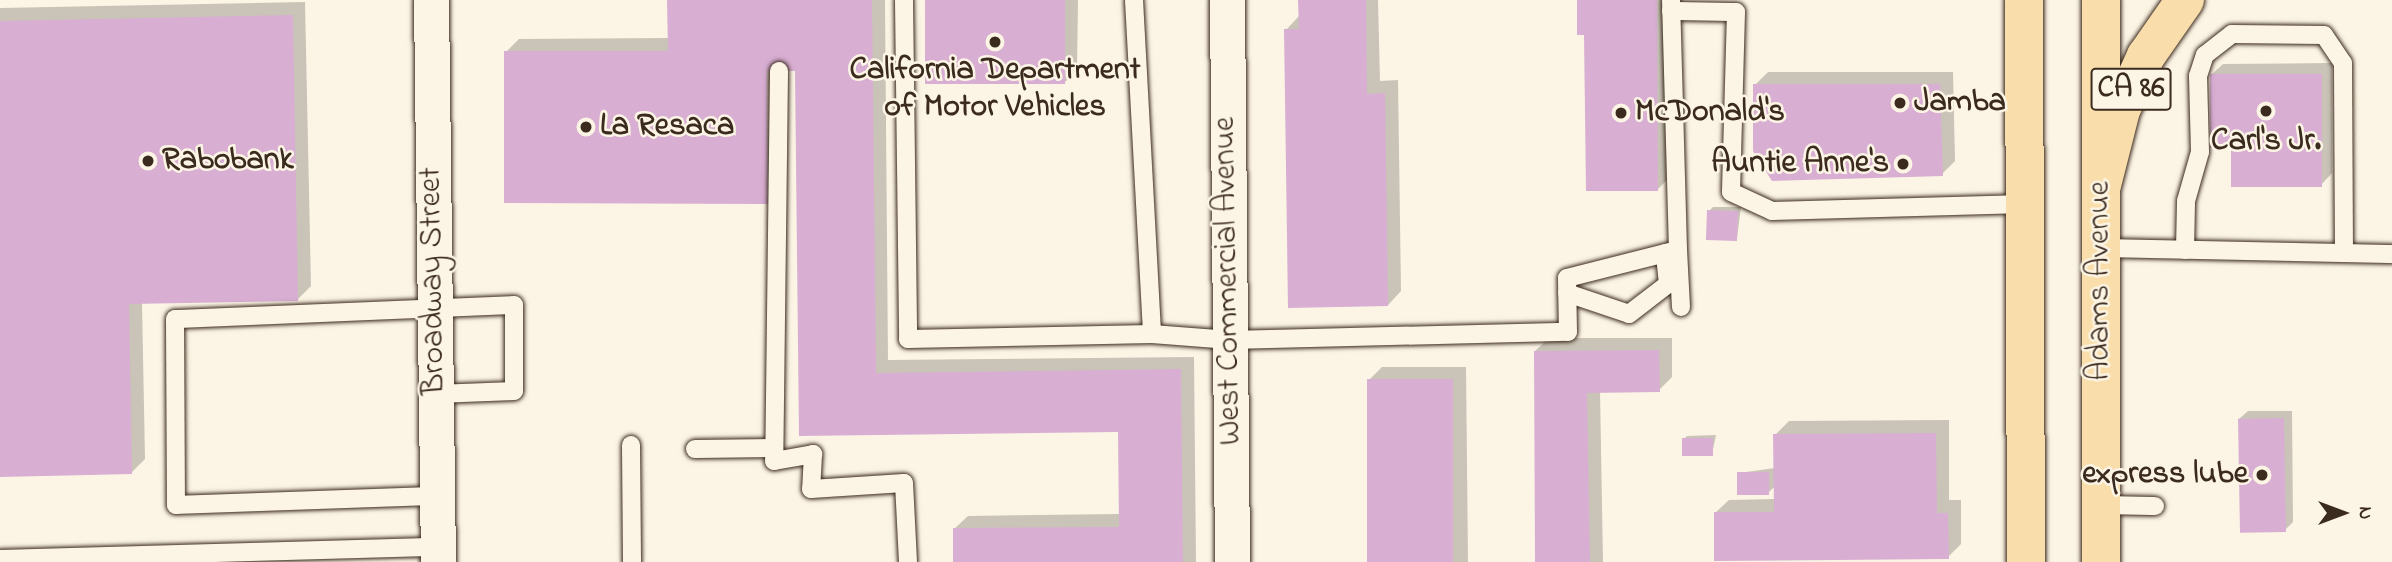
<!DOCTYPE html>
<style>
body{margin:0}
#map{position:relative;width:2392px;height:562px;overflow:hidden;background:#fcf5e5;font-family:"Indie Flower",sans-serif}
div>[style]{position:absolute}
.shadow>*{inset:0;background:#0003}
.building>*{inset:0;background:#d8aed3;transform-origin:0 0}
.roads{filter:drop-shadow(0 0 2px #3b2a1e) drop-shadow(0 0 2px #3b2a1e)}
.lane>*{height:18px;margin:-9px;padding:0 9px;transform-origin:9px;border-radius:9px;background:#fcf5e5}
.street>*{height:35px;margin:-17.5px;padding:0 17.5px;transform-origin:17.5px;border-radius:17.5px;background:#fcf5e5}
.primary>*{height:38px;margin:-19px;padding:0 19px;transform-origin:19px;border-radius:19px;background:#f9deab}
.highway>*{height:38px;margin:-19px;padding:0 19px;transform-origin:19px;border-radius:19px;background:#f9deab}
.dots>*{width:19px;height:19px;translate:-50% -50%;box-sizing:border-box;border:4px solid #fcf5e5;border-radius:50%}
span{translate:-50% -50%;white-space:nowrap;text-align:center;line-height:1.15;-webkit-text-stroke:5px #fcf5e5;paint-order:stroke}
.shield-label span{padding:2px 5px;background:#fcf5e5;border:2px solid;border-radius:5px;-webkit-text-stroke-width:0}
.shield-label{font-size:30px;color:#3b2a1e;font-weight:700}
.poi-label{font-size:32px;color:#3b2a1e;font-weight:700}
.left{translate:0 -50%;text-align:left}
.right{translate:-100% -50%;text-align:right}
.street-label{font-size:32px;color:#3b2a1e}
.north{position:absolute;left:2308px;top:478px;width:70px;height:70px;-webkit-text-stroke:5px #fcf5e5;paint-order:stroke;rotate:90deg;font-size:19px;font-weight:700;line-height:28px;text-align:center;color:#3b2a1e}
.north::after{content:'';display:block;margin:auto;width:24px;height:32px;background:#3b2a1e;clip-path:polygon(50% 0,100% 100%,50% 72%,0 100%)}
</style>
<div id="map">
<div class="shadow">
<i style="clip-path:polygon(668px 0,885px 0,888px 360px,1194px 357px,1196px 562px,955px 562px,954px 529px,968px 516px,1121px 514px,1120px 431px,801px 434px,797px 69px,779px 69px,781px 189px,768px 203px,506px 52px,519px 39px,669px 38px)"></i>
<i style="clip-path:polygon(927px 0,1078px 0,1077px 70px,1064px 83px)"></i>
<i style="clip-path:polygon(1300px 0,1378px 0,1380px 81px,1398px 80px,1401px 291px,1388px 305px,1286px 30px,1299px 16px)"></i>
<i style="clip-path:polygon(1578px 0,1667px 0,1669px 178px,1658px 189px,1586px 33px)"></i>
<i style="clip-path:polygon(305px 2px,311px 286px,297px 300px,142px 302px,145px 459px,132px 472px,0 475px,0 8px)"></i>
<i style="clip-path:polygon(2332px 63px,2332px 173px,2321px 185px,2233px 146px,2211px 75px,2223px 64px)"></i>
<i style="clip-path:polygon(1768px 72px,1953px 72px,1955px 161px,1942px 174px,1755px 85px)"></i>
<i style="clip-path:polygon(1713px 207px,1741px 207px,1737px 238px,1709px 211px)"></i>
<i style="clip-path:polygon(1549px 338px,1672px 338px,1672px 377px,1659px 390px,1600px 391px,1603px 562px,1537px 562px,1535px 351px)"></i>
<i style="clip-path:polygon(1382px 367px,1466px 367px,1468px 562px,1371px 562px,1369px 380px)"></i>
<i style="clip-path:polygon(2248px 411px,2292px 411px,2293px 522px,2285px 530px,2239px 419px)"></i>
<i style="clip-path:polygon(1949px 420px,1949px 500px,1961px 500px,1961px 544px,1948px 557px,1715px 513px,1729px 500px,1776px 499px,1775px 486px,1769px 492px,1739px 473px,1775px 468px,1775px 435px,1789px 421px)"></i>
<i style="clip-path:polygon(1716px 435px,1712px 454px,1683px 440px,1687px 436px)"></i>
</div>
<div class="building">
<i style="clip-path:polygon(667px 0,872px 0,876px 373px,1181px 369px,1183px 562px,953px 562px,953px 528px,1119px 527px,1118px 432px,799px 436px,795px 71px,767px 71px,768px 204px,504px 203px,504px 51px,668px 51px)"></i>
<i style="left:925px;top:0;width:140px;height:84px"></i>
<i style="clip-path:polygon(1298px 0,1366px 0,1367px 94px,1385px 93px,1388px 306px,1288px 308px,1284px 29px,1299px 29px)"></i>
<i style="clip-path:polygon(1577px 0,1657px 0,1658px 191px,1586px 191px,1584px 35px,1577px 35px)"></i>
<i style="clip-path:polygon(293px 15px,298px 301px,129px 304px,132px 474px,0 477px,0 21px)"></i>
<i style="clip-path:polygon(2210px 74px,2322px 74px,2322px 187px,2231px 187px,2231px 148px,2210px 148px)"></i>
<i style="clip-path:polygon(1753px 84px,1940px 84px,1943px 176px,1772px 181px,1753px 151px)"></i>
<i style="left:1707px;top:210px;width:31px;height:30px;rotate:2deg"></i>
<i style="clip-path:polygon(1659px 350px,1660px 392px,1587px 393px,1590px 562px,1535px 562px,1534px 351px)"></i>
<i style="left:1367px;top:379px;width:86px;height:183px"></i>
<i style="left:2284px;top:418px;width:114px;height:46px;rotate:89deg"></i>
<i style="clip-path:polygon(1936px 433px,1937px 513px,1948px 513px,1949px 559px,1714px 561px,1714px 512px,1774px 512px,1773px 434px)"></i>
<i style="left:1713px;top:438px;width:18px;height:31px;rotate:90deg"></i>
<i style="left:1737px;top:472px;width:32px;height:23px"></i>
</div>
<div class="roads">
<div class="lane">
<i style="left:904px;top:0;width:339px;rotate:89.3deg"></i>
<i style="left:908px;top:339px;width:244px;rotate:-1.2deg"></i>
<i style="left:1152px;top:334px;width:78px;rotate:4.4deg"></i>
<i style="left:1230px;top:340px;width:338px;rotate:-1.4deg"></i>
<i style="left:1568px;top:332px;width:54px;rotate:-91.1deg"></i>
<i style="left:1567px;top:278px;width:114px;rotate:-14.2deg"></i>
<i style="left:1678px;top:250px;width:250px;rotate:-91.6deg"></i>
<i style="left:1134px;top:0;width:334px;rotate:86.9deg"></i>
<i style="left:1671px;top:11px;width:65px;rotate:0.9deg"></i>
<i style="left:1736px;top:12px;width:180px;rotate:91.6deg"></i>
<i style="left:1731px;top:192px;width:45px;rotate:24.9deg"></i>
<i style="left:1772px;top:211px;width:253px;rotate:-1.6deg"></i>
<i style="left:779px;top:71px;width:390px;rotate:90.7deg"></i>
<i style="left:774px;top:461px;width:40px;rotate:-10deg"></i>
<i style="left:813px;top:454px;width:35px;rotate:93deg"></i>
<i style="left:811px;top:489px;width:93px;rotate:-3.7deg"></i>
<i style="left:904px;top:483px;width:79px;rotate:87.1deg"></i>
<i style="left:2101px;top:248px;width:291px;rotate:1.2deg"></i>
<i style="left:1678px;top:250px;width:57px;rotate:87deg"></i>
<i style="left:2185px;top:250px;width:49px;rotate:-88.8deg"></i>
<i style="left:2186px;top:201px;width:51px;rotate:-74.1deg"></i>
<i style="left:2200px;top:152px;width:76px;rotate:-91.5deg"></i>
<i style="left:2198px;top:76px;width:22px;rotate:-72deg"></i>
<i style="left:2205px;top:55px;width:34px;rotate:-38deg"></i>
<i style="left:2232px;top:34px;width:92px;rotate:0.6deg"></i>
<i style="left:2324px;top:35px;width:34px;rotate:56deg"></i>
<i style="left:2343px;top:63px;width:190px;rotate:89.7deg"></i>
<i style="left:1567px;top:293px;width:65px;rotate:18.7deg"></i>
<i style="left:1629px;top:314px;width:49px;rotate:-37.6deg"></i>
<i style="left:1668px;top:284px;width:31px;rotate:-96deg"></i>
<i style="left:436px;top:394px;width:78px;rotate:-2.2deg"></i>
<i style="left:514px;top:391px;width:86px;rotate:-90deg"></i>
<i style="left:514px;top:305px;width:339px;rotate:177.6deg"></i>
<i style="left:175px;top:319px;width:186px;rotate:89.7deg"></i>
<i style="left:176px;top:505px;width:261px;rotate:-2deg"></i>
<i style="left:631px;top:445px;width:117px;rotate:89.5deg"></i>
<i style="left:695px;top:449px;width:79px;rotate:-0.7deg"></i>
<i style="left:2101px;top:505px;width:54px;rotate:1.1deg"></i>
<i style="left:0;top:559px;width:438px;rotate:-1.6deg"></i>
</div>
<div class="street">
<i style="left:431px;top:0;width:562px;rotate:89.29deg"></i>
<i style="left:1227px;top:0;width:562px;rotate:89.49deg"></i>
</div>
<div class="primary">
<i style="left:2024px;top:0;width:562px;rotate:89.8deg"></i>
<i style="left:2101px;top:562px;width:562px;rotate:-90deg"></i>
</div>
<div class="highway">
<i style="left:2101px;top:189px;width:81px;rotate:-75.8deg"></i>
<i style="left:2121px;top:110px;width:60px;rotate:-65.2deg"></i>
<i style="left:2146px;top:56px;width:68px;rotate:-55.1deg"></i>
</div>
</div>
<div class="dots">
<i style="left:995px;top:42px;background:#3b2a1e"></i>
<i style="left:1900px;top:103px;background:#3b2a1e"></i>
<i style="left:2266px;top:111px;background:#3b2a1e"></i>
<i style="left:1621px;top:113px;background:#3b2a1e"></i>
<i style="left:586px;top:127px;background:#3b2a1e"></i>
<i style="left:148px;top:161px;background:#3b2a1e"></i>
<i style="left:1903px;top:164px;background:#3b2a1e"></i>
<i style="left:2262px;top:475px;background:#3b2a1e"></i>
</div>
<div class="shield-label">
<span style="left:2131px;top:89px">CA 86</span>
</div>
<div class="poi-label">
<span style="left:995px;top:90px">California Department<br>of Motor Vehicles</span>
<span class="left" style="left:1914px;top:103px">Jamba</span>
<span class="left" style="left:1635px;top:113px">McDonald's</span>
<span class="left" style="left:600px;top:127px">La Resaca</span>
<span style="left:2266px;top:142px">Carl's Jr.</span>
<span class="left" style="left:162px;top:161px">Rabobank</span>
<span class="right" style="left:1889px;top:164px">Auntie Anne's</span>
<span class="right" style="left:2248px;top:475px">express lube</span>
</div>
<div class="street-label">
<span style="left:434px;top:281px;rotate:-91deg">Broadway Street</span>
<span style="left:1229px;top:281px;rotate:-91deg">West Commercial Avenue</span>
<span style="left:2101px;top:281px;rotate:-90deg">Adams Avenue</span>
</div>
<div class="north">N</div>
</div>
